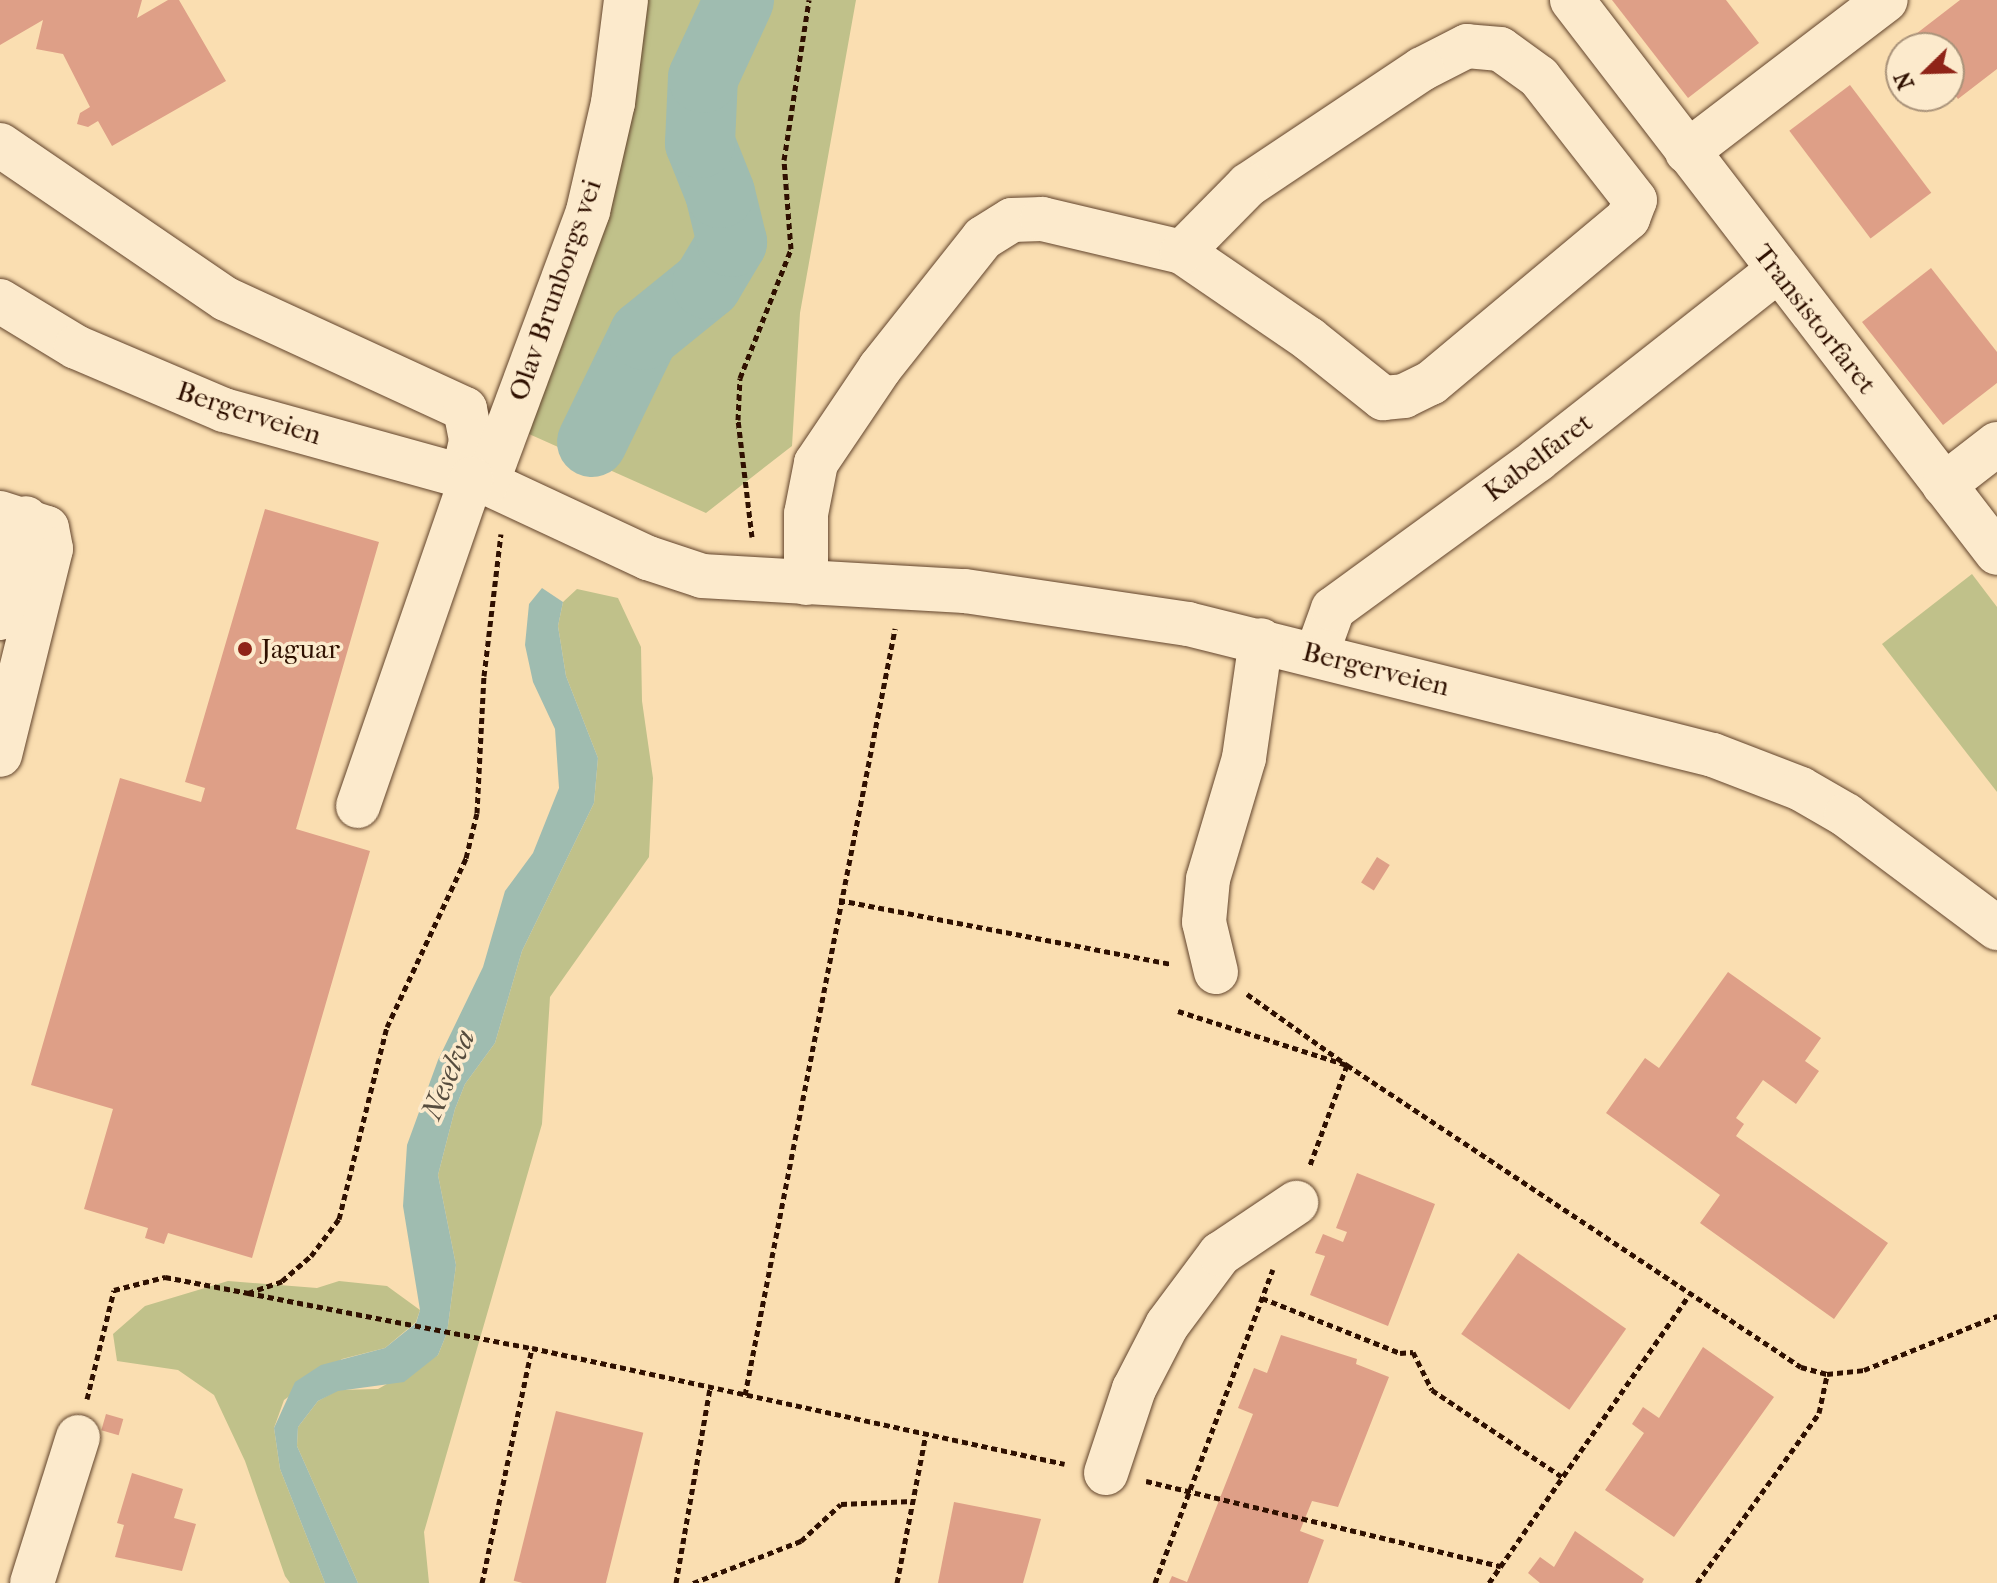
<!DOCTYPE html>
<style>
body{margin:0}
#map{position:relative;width:1997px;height:1583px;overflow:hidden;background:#fadeb1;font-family:"IM FELL French Canon",serif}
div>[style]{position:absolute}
.green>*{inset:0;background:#c0c18a}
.water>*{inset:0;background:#9fbcb0}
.river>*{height:70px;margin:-35px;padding:0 35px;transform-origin:35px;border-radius:35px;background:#9fbcb0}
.building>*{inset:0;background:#de9f87;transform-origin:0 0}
.path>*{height:5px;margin-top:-2.5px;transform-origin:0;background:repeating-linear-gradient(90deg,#2f1000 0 6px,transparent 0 10px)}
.roads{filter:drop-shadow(0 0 2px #62442c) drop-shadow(0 0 2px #62442c)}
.minor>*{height:44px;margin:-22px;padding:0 22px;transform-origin:22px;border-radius:22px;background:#fceacc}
.dots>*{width:22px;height:22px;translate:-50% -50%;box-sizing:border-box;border:4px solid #fceacc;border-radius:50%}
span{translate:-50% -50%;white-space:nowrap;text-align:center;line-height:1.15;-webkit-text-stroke:7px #fceacc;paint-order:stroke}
.street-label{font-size:28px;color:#2f1000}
.poi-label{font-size:28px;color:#2f1000}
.left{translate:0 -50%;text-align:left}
.water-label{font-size:30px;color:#564c3e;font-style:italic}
.north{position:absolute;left:1885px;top:32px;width:80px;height:80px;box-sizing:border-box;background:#fceacc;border:2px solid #aa937a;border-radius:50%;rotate:247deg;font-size:22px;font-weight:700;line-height:32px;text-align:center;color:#2f1000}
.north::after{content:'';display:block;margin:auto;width:28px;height:36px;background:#8f2418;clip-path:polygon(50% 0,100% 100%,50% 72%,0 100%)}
</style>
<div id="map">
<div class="green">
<i style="clip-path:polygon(623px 0,856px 0,800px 313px,792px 446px,706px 513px,529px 434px)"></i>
<i style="clip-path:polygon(1972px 574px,1997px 607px,1997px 792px,1882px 644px)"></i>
<i style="clip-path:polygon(577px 589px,618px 598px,641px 647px,642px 701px,653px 778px,649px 857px,550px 997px,542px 1124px,424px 1532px,429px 1583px,358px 1583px,297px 1446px,298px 1427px,318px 1401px,338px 1390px,378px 1389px,438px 1355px,447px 1333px,456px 1265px,438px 1175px,455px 1109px,465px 1084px,495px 1043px,522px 951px,594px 803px,598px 758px,566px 676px,558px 626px,563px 602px)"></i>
<i style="clip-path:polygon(228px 1281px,317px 1288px,339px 1281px,387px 1286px,420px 1310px,416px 1322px,385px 1348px,342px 1359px,284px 1400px,274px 1428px,280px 1469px,325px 1583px,290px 1583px,285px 1576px,245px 1461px,214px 1395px,178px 1370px,117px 1361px,113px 1334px,145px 1306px)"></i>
</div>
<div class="water">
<i style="clip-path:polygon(542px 588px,563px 602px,558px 626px,566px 676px,598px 758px,594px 803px,522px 951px,495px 1043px,465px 1084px,455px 1109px,438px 1175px,456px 1265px,447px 1333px,438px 1355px,404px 1382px,338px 1391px,318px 1401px,298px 1427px,297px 1446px,358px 1583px,325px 1583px,280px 1469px,274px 1428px,295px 1382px,321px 1365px,385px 1348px,416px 1323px,420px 1310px,403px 1206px,407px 1145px,438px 1060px,483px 967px,505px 891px,533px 853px,559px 788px,555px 729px,533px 682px,525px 645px,529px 604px)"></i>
</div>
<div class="river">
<i style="left:592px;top:442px;width:119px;rotate:-64.1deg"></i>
<i style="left:644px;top:335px;width:81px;rotate:-39deg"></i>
<i style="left:707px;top:284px;width:49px;rotate:-59.2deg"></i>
<i style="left:732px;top:242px;width:50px;rotate:-103.8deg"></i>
<i style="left:720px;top:193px;width:54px;rotate:-111.8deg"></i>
<i style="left:700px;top:143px;width:65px;rotate:-87.4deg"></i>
<i style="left:703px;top:78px;width:86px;rotate:-65.2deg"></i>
</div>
<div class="building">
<i style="clip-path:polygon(0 0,142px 0,137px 18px,168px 0,179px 0,226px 81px,112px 146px,98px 121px,88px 127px,77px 124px,80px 113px,90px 107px,63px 54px,36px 49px,43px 20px,0 45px)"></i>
<i style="clip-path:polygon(1612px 0,1726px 0,1759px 43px,1688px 98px)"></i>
<i style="clip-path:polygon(1960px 0,1997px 0,1997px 69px,1958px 99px,1949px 87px,1949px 48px,1920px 48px,1912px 37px)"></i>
<i style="left:1850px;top:85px;width:135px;height:76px;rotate:53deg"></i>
<i style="clip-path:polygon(1931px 268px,1997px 352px,1997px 383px,1943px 425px,1862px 322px)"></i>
<i style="clip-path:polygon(265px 509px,379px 542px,296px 829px,370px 851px,252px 1258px,168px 1233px,164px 1244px,145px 1238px,148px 1228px,84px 1209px,113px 1109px,31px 1085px,120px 778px,201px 802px,205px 788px,185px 782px)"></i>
<i style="left:1377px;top:857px;width:15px;height:30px;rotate:32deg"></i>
<i style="clip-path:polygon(1728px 972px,1821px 1038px,1805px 1061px,1819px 1071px,1796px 1104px,1763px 1080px,1736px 1118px,1744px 1124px,1736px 1136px,1888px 1243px,1834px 1319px,1700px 1223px,1720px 1195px,1606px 1113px,1645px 1058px,1659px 1068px)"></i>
<i style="clip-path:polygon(1357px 1173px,1435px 1204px,1388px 1326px,1310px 1295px,1325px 1256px,1315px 1253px,1323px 1234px,1343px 1242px,1347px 1232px,1336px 1228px)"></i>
<i style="left:1518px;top:1253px;width:132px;height:99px;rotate:35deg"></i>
<i style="clip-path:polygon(1281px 1335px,1357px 1359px,1356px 1364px,1389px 1377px,1338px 1507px,1312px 1501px,1300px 1531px,1324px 1540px,1308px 1583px,1169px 1583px,1172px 1576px,1187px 1582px,1253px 1414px,1238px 1408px,1254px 1368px,1267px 1373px)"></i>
<i style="clip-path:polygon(1703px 1347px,1774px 1397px,1674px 1537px,1605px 1490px,1644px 1433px,1632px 1424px,1643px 1407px,1659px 1418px)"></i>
<i style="left:556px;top:1411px;width:90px;height:175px;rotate:14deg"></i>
<i style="left:106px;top:1414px;width:18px;height:17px;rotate:16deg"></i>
<i style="clip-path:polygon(132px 1473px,183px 1489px,174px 1518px,196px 1524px,182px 1571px,115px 1557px,124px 1525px,117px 1523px)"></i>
<i style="clip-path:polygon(954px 1502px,1041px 1519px,1023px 1583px,938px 1583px)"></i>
<i style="clip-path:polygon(1575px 1531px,1644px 1579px,1642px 1583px,1540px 1583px,1528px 1573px,1540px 1557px,1554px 1567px)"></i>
</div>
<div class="path">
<i style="left:752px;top:537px;width:118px;rotate:-96.8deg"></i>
<i style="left:738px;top:420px;width:42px;rotate:-87.3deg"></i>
<i style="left:740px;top:378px;width:139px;rotate:-68.4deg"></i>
<i style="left:791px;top:249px;width:89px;rotate:-94.5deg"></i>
<i style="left:784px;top:160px;width:162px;rotate:-81.1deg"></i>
<i style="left:839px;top:900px;width:339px;rotate:10.9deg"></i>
<i style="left:1247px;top:994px;width:123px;rotate:35.4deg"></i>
<i style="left:1347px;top:1065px;width:107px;rotate:110.3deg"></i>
<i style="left:1178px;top:1011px;width:177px;rotate:17.7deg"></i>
<i style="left:1347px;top:1065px;width:545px;rotate:33.63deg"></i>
<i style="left:1801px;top:1367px;width:27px;rotate:15deg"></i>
<i style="left:1827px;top:1374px;width:37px;rotate:-6deg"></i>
<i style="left:1864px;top:1370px;width:144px;rotate:-22.1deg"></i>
<i style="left:248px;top:1293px;width:289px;rotate:11deg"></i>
<i style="left:532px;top:1348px;width:545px;rotate:12.28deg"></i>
<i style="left:1262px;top:1298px;width:149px;rotate:21.7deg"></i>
<i style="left:1400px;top:1353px;width:13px;rotate:-4deg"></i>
<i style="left:1413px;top:1352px;width:42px;rotate:63.4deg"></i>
<i style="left:1432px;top:1390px;width:159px;rotate:33.7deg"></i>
<i style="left:745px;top:1395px;width:781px;rotate:-78.92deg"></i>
<i style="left:87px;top:1399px;width:112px;rotate:-76.1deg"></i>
<i style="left:114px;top:1290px;width:53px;rotate:-14.3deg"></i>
<i style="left:165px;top:1277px;width:85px;rotate:10.9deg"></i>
<i style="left:248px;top:1293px;width:36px;rotate:-19deg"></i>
<i style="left:282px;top:1281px;width:38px;rotate:-41deg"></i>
<i style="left:311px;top:1256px;width:46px;rotate:-52.9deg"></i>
<i style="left:339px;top:1219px;width:198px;rotate:-76deg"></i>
<i style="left:387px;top:1027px;width:187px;rotate:-64.9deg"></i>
<i style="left:466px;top:858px;width:46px;rotate:-76.3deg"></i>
<i style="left:477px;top:813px;width:137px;rotate:-87.1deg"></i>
<i style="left:484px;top:676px;width:143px;rotate:-83.2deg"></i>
<i style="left:1146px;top:1481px;width:365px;rotate:13.5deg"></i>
<i style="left:482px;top:1583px;width:240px;rotate:-78deg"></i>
<i style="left:676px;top:1583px;width:198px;rotate:-80.1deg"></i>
<i style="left:693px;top:1583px;width:116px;rotate:-21.3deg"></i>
<i style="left:801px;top:1541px;width:54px;rotate:-42.8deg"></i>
<i style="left:841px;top:1504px;width:71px;rotate:-2.4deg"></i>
<i style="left:897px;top:1583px;width:152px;rotate:-79deg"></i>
<i style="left:1155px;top:1583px;width:335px;rotate:-69.4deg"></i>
<i style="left:1489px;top:1583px;width:348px;rotate:-55.2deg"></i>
<i style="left:1697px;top:1583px;width:209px;rotate:-54.3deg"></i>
<i style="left:1819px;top:1413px;width:40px;rotate:-78deg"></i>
</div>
<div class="roads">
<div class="minor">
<i style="left:1572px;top:0;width:697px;rotate:52.46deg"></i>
<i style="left:0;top:145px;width:273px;rotate:34.3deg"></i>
<i style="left:226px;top:299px;width:263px;rotate:24.7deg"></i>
<i style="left:465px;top:409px;width:33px;rotate:79deg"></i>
<i style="left:471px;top:441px;width:37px;rotate:103deg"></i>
<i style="left:1687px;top:152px;width:250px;rotate:-37.4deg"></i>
<i style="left:0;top:301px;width:89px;rotate:31.2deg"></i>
<i style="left:76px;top:347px;width:161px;rotate:23.1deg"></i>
<i style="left:224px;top:410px;width:273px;rotate:15.5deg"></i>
<i style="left:487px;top:483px;width:178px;rotate:25deg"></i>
<i style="left:648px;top:558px;width:57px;rotate:18.4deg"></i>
<i style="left:702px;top:576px;width:263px;rotate:3.3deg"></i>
<i style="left:965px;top:591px;width:225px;rotate:8.4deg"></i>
<i style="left:1188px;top:624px;width:541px;rotate:14.01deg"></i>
<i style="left:1713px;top:755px;width:94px;rotate:21.1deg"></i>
<i style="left:1801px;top:789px;width:52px;rotate:30deg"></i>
<i style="left:1846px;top:815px;width:189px;rotate:36.8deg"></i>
<i style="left:487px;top:483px;width:290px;rotate:-69.6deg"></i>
<i style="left:588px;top:211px;width:111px;rotate:-77deg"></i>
<i style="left:613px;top:103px;width:104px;rotate:-82.8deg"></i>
<i style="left:1944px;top:485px;width:67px;rotate:-37.7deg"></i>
<i style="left:0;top:513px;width:49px;rotate:17.7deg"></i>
<i style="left:47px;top:528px;width:21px;rotate:79deg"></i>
<i style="left:51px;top:549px;width:212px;rotate:103.9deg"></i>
<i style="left:806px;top:583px;width:69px;rotate:-90deg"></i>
<i style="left:806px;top:514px;width:52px;rotate:-78.9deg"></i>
<i style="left:816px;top:463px;width:115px;rotate:-56deg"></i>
<i style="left:880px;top:368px;width:166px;rotate:-51.6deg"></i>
<i style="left:983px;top:238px;width:34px;rotate:-32deg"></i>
<i style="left:1012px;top:220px;width:30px;rotate:-2deg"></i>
<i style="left:1042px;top:219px;width:144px;rotate:13.3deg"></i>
<i style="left:1182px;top:252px;width:154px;rotate:34.4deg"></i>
<i style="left:1309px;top:339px;width:95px;rotate:38.6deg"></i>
<i style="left:1383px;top:398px;width:21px;rotate:-5deg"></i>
<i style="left:1404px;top:396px;width:30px;rotate:-26deg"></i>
<i style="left:1431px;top:383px;width:257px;rotate:-39.9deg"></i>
<i style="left:1628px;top:218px;width:19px;rotate:-69deg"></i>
<i style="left:1635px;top:200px;width:156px;rotate:-128deg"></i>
<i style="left:1539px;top:77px;width:48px;rotate:-144.3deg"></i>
<i style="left:1500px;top:49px;width:33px;rotate:-175deg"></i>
<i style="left:1467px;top:46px;width:51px;rotate:152.9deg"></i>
<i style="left:1422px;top:69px;width:209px;rotate:146.3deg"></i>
<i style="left:1248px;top:185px;width:94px;rotate:134.6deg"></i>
<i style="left:0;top:618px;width:103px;rotate:-75.4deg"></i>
<i style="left:1317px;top:653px;width:47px;rotate:-70deg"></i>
<i style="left:1333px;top:609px;width:253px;rotate:-36.1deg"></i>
<i style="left:1537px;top:460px;width:305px;rotate:-38.2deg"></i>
<i style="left:358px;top:806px;width:346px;rotate:-70.9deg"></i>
<i style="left:1216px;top:972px;width:51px;rotate:-103.5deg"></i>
<i style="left:1204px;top:922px;width:43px;rotate:-84.7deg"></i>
<i style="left:1208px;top:879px;width:126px;rotate:-73.4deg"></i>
<i style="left:1244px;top:758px;width:119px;rotate:-81.8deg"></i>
<i style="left:1106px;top:1473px;width:89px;rotate:-71.6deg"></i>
<i style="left:1134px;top:1389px;width:72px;rotate:-62.7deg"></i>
<i style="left:1167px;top:1325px;width:89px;rotate:-53.3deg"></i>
<i style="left:1220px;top:1254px;width:92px;rotate:-33.9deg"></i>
<i style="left:32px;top:1583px;width:153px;rotate:-72.5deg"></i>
</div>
</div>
<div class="dots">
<i style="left:245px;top:649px;background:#8f2418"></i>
</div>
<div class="street-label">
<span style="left:555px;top:290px;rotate:-71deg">Olav Brunborgs vei</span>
<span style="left:1815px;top:319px;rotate:52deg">Transistorfaret</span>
<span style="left:249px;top:413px;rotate:18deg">Bergerveien</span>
<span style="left:1538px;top:457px;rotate:-37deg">Kabelfaret</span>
<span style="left:1376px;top:669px;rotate:14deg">Bergerveien</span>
</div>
<div class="poi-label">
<span class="left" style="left:261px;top:649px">Jaguar</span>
</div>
<div class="water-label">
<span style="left:449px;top:1075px;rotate:-67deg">Neselva</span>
</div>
<div class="north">N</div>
</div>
